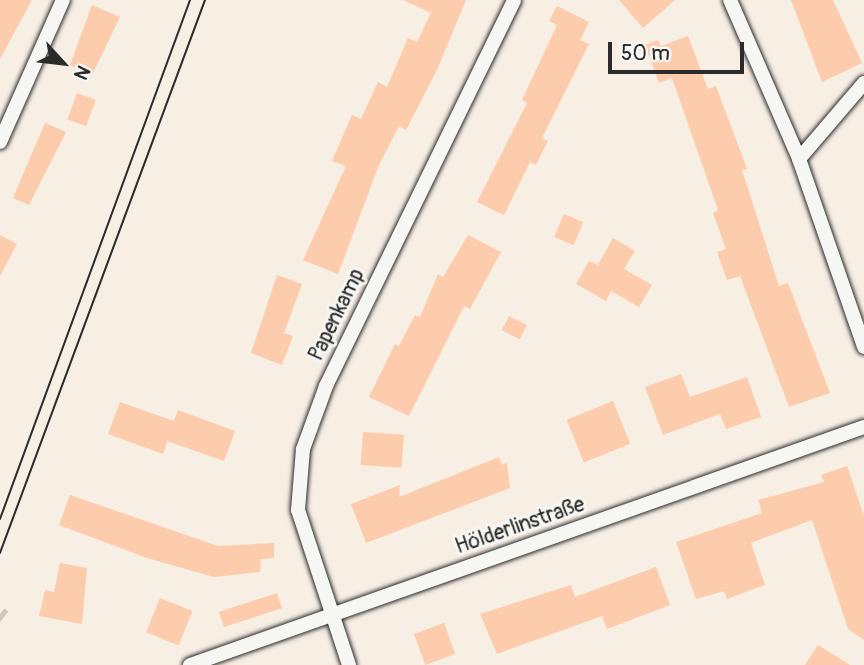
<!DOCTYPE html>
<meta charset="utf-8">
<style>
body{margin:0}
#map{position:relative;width:864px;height:665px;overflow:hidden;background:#f7eee4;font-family:Pangolin,sans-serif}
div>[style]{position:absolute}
.building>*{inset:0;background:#fdccac;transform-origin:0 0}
.street-tunnel>*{height:14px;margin-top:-7px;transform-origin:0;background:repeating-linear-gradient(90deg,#cec7bf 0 14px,transparent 0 21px)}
.roads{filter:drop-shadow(0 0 2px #2b2b2b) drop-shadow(0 0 2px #2b2b2b)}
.street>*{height:14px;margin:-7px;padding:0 7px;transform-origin:7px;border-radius:7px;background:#f6f6f2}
.tram>*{height:2px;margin:-1px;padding:0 1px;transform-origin:1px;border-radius:1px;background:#2b2b2b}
span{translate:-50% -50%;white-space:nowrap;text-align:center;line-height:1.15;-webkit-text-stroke:6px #f6f6f2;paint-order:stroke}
.street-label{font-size:21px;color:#2b2b2b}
.north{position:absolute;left:28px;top:28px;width:70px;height:70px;-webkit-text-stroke:5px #f6f6f2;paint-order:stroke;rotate:117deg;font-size:19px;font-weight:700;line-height:28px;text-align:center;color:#2b2b2b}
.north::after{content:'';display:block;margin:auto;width:24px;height:32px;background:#2b2b2b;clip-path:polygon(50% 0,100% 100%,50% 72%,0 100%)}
.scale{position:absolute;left:608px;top:42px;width:136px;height:32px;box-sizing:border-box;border:4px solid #2b2b2b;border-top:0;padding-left:9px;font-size:21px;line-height:24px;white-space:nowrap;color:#2b2b2b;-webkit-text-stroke:5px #f6f6f2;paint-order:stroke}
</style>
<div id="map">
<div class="building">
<i style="clip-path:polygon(0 0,32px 0,0 59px)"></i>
<i style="clip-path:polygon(403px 0,466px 0,437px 70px,406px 130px,399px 126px,379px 165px,338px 274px,303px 260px,346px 166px,332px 161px,352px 115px,361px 119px,378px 82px,387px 87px,408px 38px,417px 42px,431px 13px)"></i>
<i style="clip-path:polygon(619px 0,675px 0,643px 28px)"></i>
<i style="clip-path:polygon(791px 0,833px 0,862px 63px,822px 82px)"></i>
<i style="clip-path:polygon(92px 5px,120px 17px,92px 75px,70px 65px)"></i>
<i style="clip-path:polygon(557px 6px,589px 22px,580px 40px,589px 44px,542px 138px,548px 141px,536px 165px,530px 162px,504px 215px,477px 202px,527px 103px,522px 100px,557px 25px,549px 21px)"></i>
<i style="clip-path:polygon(688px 36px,708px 89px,716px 86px,747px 169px,742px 170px,779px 286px,788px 283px,830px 393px,789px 407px,740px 276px,727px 280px,717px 252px,726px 249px,713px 213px,718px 210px,672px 78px,659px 83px,645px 45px,658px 40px,661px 46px)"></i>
<i style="left:77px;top:93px;width:20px;height:28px;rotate:20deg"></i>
<i style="clip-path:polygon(45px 123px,66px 132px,29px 205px,13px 198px)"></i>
<i style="left:564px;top:214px;width:21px;height:25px;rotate:23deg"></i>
<i style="clip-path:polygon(0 235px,17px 244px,0 276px)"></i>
<i style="clip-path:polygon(468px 235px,501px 252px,470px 309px,464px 306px,409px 416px,369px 397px,395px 344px,399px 346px,415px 315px,420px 317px,438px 274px,443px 277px)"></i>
<i style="clip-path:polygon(613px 238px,635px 251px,624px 269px,652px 285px,639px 307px,611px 291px,606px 301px,576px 284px,589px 261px,598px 265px)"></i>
<i style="clip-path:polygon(277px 275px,302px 284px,284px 333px,293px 336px,282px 365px,251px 353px)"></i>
<i style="left:509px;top:316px;width:20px;height:16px;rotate:27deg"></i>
<i style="clip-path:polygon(681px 374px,690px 397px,747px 377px,761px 417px,726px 429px,720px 414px,663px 435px,645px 387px)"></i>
<i style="left:613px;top:401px;width:46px;height:50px;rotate:68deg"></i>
<i style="clip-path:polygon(120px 402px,174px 421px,178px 410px,235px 431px,224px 461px,167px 441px,163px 454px,108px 434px)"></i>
<i style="left:363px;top:432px;width:41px;height:33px;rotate:4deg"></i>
<i style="clip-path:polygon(499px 457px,502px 465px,507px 463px,510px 488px,366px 543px,351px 504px,400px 485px,399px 497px)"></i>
<i style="clip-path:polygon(847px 466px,864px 516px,864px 640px,848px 629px,812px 520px,751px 543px,765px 585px,727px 599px,724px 591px,696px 599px,676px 542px,762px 513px,758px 500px,824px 482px,821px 475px)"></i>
<i style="clip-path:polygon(70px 495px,218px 546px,274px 543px,274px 558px,261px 559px,260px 572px,214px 577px,147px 558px,59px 525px)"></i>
<i style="clip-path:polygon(60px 563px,87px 568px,82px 624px,39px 616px,45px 590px,54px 592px)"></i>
<i style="clip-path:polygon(656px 567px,670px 605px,607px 629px,602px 616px,497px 654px,480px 614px,571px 585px,575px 597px)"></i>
<i style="left:277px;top:593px;width:16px;height:61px;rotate:72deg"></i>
<i style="left:160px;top:598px;width:35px;height:37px;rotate:22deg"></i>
<i style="left:444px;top:623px;width:33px;height:32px;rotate:70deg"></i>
<i style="clip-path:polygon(818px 645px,850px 665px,805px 665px)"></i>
</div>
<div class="street-tunnel">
<i style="left:0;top:614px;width:5px;rotate:37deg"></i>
</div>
<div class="roads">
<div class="street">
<i style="left:730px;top:0;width:173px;rotate:66.5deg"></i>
<i style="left:799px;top:159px;width:199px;rotate:70.9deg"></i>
<i style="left:0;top:142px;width:155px;rotate:-66.1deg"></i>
<i style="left:799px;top:159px;width:100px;rotate:-49.5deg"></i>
<i style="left:190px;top:665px;width:715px;rotate:-19.45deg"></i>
<i style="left:349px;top:665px;width:163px;rotate:-108.2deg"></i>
<i style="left:298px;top:510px;width:61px;rotate:-85.3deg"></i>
<i style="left:303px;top:449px;width:67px;rotate:-69.9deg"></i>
<i style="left:326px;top:386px;width:429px;rotate:-64deg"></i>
</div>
</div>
<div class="tram">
<i style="left:0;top:519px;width:553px;rotate:-69.89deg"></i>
<i style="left:0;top:553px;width:590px;rotate:-69.66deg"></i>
</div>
<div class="street-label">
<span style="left:337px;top:315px;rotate:-64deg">Papenkamp</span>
<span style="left:520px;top:526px;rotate:-19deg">Hölderlinstraße</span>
</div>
<div class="north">N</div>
<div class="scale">50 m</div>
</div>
